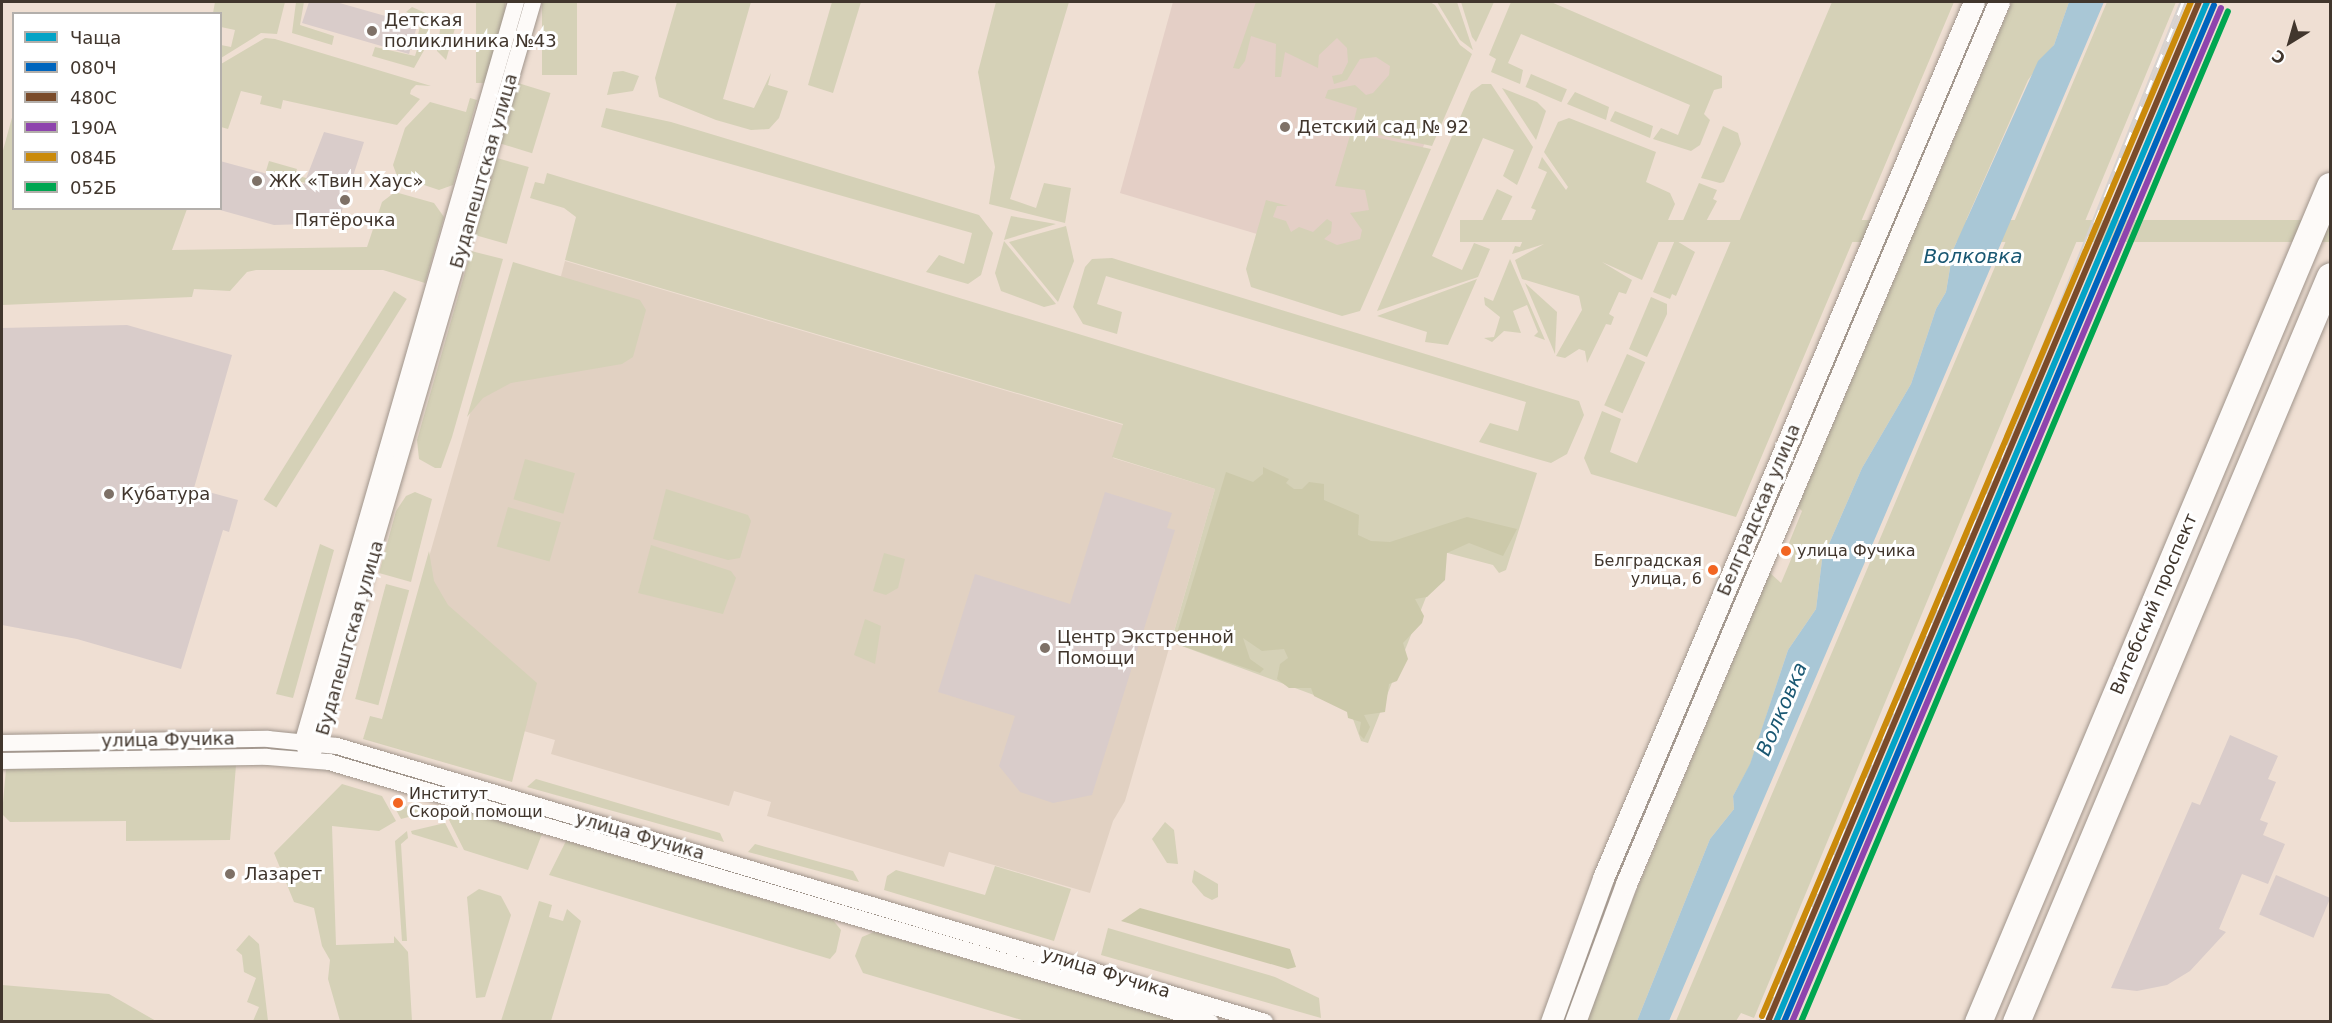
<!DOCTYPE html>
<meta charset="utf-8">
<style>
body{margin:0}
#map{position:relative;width:2332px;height:1023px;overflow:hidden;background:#efdfd3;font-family:"DejaVu Sans",sans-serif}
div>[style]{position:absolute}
.education>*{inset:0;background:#e4cfc6}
.medical>*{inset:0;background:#e1d1c2}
.green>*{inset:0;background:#d5d1b7;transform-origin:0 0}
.forest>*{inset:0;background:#ccc9aa}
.water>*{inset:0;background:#a9c7d6}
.building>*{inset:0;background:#d9ccca;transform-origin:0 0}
.roads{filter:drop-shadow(0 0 2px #a0958c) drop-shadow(0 0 2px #a0958c)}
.minor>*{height:16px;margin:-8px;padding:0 8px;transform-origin:8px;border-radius:8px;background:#fdfaf8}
.tertiary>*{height:21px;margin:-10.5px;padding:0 10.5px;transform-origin:10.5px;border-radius:10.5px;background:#fdfaf8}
.primary>*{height:27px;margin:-13.5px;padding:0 13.5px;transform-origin:13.5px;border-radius:13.5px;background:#fdfaf8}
.rail>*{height:7px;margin-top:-3.5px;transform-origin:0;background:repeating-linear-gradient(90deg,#fff 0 14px,#d7d2cf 0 28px);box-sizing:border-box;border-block:2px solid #d7d2cf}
.rail-1>*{height:6px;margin:-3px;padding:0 3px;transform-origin:3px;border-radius:3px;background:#03a3c6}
.rail-2>*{height:6px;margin:-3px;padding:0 3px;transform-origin:3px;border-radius:3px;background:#0065bd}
.rail-3>*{height:6px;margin:-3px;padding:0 3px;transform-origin:3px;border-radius:3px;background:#7a4b2a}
.rail-4>*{height:6px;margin:-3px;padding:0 3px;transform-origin:3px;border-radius:3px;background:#8e44ad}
.rail-5>*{height:6px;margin:-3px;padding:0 3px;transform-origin:3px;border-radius:3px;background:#ca8a0b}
.rail-6>*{height:6px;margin:-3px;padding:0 3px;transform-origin:3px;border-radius:3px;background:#00a651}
.dots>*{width:16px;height:16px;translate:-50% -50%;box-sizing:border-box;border:3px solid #fff;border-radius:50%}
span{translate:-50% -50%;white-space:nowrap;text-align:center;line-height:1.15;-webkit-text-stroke:6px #fff;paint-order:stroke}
.bus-label{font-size:16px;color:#41362d}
.left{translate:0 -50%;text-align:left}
.right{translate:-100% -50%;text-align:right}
.poi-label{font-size:18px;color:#41362d}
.street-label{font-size:18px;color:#41362d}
.water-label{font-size:20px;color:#195772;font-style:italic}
.frame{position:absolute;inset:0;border:3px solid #41362d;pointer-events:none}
.legend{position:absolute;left:12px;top:12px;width:210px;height:198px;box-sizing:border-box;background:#fff;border:2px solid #b3afab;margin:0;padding:8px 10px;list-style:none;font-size:18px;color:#41362d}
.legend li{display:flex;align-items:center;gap:12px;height:30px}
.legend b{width:30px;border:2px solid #b3afab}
.north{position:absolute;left:2260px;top:12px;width:60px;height:60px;-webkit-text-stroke:4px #fff;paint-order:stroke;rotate:217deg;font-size:16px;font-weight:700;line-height:24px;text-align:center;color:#41362d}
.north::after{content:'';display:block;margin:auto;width:21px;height:27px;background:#41362d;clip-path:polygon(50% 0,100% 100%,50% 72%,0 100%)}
</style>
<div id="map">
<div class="education">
<i style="clip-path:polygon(1173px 2px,1341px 2px,1445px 97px,1370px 268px,1120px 193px)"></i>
</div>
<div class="medical">
<i style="clip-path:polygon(565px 261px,1123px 425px,1113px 458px,1215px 489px,1125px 801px,1113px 821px,1090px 893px,949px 852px,944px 867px,767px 816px,771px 802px,734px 791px,729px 806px,551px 754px,555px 740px,390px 693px,509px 278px,561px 276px)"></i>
</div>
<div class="green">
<i style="clip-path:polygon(215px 2px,285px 2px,277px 34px,261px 33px,221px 58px,221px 45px,231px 47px,235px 30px,221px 27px,220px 14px,213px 13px)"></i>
<i style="clip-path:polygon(296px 2px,304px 2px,300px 25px,334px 36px,332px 45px,292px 33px)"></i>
<i style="left:476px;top:2px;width:29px;height:81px"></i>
<i style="left:542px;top:2px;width:35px;height:73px"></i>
<i style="clip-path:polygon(677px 2px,751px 2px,723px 99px,754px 108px,771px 73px,768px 85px,788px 91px,779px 118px,769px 129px,751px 130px,716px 120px,659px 97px,655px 78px)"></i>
<i style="clip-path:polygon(832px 2px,861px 2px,833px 93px,808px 85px)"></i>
<i style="clip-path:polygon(996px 2px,1069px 2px,1010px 199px,1036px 208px,1044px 183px,1071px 188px,1065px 223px,989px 204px,995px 167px,978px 72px)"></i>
<i style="clip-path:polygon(1256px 2px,1430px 2px,1435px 5px,1460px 45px,1472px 54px,1432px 146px,1352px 129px,1357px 108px,1325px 98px,1328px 90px,1355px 85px,1366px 95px,1373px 93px,1389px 75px,1390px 66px,1376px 57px,1360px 59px,1347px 80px,1334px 84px,1332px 76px,1342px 74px,1348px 62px,1347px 48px,1337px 38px,1319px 55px,1318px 68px,1285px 52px,1281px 77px,1275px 77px,1276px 44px,1251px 36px,1245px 61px,1239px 69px,1233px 68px)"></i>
<i style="clip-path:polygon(1437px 2px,1457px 2px,1473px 50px,1460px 40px)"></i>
<i style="clip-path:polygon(1461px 2px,1494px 2px,1476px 42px,1472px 37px)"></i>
<i style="clip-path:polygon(1511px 2px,1551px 2px,1722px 76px,1722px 88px,1714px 90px,1704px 114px,1710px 120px,1700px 145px,1691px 151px,1653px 139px,1661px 128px,1678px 135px,1690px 105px,1521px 34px,1508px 63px,1523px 70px,1520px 84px,1491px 72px,1496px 59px,1489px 55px)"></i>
<i style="clip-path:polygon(1832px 2px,1954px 2px,1736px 517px,1591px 474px,1584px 458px,1602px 411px,1621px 419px,1610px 452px,1637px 463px)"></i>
<i style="clip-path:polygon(2012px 2px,2069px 2px,2054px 45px,2028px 80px,1953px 250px,1946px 292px,1936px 309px,1911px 384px,1862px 468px,1822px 560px,1816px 609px,1788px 650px,1750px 765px,1733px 796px,1734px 809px,1710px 839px,1637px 1021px,1587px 1022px,1615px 942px,1770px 573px,1781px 583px,1792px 557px,1789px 543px,1802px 511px,1798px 507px)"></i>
<i style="clip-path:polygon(2107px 2px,2176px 2px,1754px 1018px,1741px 1013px,1736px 1021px,1676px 1021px)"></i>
<i style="clip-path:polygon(412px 7px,428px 14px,428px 42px,417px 39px,422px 18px,406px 12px)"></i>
<i style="clip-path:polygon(442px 16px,457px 21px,446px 60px,437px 51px)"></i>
<i style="clip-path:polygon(265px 38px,275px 39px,431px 86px,416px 85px,411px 90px,410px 94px,420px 99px,397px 125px,283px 100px,281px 109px,260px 104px,262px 96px,241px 91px,228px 129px,221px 127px,221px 64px)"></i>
<i style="clip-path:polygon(419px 43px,427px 45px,414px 68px,372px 56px,375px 47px,415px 56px)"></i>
<i style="clip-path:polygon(623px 71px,639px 76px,633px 91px,607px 95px,613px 72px)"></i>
<i style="left:1531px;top:74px;width:39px;height:14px;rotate:23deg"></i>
<i style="left:518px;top:83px;width:34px;height:63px;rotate:17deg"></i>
<i style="clip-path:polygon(1482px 84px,1491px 84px,1533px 147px,1517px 185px,1503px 176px,1514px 150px,1483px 138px,1432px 256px,1462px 270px,1474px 243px,1490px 249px,1478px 277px,1377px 311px,1471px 92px)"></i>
<i style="clip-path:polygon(1502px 88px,1537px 102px,1546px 111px,1536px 140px)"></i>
<i style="clip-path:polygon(1575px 92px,1609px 107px,1606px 120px,1567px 104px)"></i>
<i style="clip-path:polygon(470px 98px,477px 100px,453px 185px,439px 190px,397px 176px,393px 165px,405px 128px,430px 102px,466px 112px)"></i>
<i style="clip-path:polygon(606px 108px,671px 122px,979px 215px,993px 233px,981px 275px,968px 284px,926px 272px,939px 255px,964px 264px,972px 233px,601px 127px)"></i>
<i style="clip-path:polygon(1615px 111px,1653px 126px,1650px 138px,1610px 121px)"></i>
<i style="clip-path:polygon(13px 114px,14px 208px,187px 209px,172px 250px,367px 247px,382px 202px,395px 192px,434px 203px,444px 217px,425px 283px,383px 270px,256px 270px,247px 272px,230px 291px,194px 289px,192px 297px,2px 305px,2px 154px)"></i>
<i style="clip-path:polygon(1569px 118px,1656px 152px,1646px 182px,1670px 193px,1675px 204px,1642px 280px,1602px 262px,1632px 280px,1626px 294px,1619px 292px,1609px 314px,1614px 317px,1611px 325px,1606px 324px,1587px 363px,1585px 351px,1579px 349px,1565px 358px,1556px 356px,1582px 310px,1579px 296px,1522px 279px,1515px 260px,1544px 244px,1512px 254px,1515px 246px,1520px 247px,1536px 210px,1531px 208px,1547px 172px,1538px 168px,1542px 157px,1566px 190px,1568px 187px,1544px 152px,1558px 122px)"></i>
<i style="clip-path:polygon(1723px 126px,1738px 133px,1741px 144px,1724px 182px,1720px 183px,1701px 178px)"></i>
<i style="clip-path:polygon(1351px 132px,1431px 149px,1360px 311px,1342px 316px,1251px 287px,1246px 269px,1266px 200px,1288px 206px,1277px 206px,1273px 217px,1286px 221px,1291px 232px,1299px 227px,1313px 232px,1327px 219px,1332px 222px,1331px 233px,1324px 239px,1337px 245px,1360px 239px,1362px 230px,1350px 213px,1369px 210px,1365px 190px,1335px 186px)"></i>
<i style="left:497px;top:158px;width:33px;height:80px;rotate:16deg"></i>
<i style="clip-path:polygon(269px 161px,297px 169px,295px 175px,310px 179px,305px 183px,270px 173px,266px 171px)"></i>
<i style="clip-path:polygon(547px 173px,1537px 473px,1506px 570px,1499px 573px,1493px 565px,1444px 552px,1368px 743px,1361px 741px,1349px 708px,1171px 642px,1215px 489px,1112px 457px,1123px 424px,565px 260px,576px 217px,564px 208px,530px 198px,535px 182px,544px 184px)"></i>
<i style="clip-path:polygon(1699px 183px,1717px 190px,1713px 199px,1717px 201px,1695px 242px,1678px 232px)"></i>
<i style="left:1497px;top:189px;width:17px;height:47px;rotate:25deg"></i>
<i style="clip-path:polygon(1011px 216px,1056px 224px,1004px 240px)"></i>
<i style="left:2330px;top:220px;width:22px;height:870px;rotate:90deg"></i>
<i style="clip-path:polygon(1066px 226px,1074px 261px,1058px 302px,1009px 242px)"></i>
<i style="clip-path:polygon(1675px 240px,1695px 252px,1676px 296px,1672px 294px,1670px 299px,1653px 292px)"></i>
<i style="clip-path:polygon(1004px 241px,1056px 304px,1044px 307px,1001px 291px,995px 273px)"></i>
<i style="clip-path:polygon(471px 251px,503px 259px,452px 437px,441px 468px,435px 468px,419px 459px,417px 440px)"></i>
<i style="clip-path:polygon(1112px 258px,1579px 401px,1584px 415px,1567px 454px,1551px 463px,1479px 442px,1490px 423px,1518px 431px,1526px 402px,1106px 276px,1097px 304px,1122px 312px,1117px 334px,1083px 324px,1073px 307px,1085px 267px,1092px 259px)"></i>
<i style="clip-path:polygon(1510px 259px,1545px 340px,1534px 336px,1538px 332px,1527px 305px,1513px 311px,1521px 333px,1504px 331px,1492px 342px,1484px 338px,1494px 337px,1500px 317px,1485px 305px,1484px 297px,1493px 301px)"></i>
<i style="clip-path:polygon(513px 262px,640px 300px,646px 310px,633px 357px,622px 364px,511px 383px,483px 398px,467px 417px)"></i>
<i style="clip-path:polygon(1477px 279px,1448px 345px,1425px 342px,1427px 332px,1377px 316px)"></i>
<i style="clip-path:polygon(1525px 283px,1557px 312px,1555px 354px)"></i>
<i style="left:394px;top:291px;width:15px;height:246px;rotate:32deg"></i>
<i style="clip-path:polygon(1651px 297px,1667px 304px,1667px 314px,1647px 357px,1629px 349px)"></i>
<i style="left:1627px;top:354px;width:20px;height:56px;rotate:24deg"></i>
<i style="left:525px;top:459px;width:52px;height:42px;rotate:16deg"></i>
<i style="clip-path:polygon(666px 489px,748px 515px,751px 521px,740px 558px,728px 560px,653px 539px)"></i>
<i style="clip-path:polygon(415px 492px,432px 499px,411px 582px,379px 573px,396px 511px,406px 496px)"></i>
<i style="left:508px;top:507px;width:55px;height:41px;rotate:16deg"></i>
<i style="clip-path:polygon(320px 544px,334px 550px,293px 698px,276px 694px)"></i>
<i style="clip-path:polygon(651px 545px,731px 571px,736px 578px,723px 614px,638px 593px)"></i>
<i style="clip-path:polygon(429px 551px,434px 581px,448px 605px,537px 683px,512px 782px,363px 739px,370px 716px,382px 719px)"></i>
<i style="clip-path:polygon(884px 553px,905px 559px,898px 588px,886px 595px,873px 591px)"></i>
<i style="left:386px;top:584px;width:24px;height:119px;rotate:15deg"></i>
<i style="clip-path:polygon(865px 619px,881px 626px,875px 664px,854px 655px)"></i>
<i style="clip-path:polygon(236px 765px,230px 840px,126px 841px,126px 821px,10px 822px,2px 814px,6px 769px)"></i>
<i style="clip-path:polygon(536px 779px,720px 833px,724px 842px,527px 787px)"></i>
<i style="clip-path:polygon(342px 784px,382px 796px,396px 821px,379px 831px,332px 826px,336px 945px,394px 943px,394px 936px,408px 952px,412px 1021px,340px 1021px,328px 979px,330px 960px,322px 946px,314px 908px,294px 902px,274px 853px)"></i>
<i style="clip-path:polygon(390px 799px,394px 804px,431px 811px,401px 819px)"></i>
<i style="clip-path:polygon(462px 810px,542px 834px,528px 870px,464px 850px,449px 820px)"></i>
<i style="clip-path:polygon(1165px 822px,1174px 830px,1178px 864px,1167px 863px,1152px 839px)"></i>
<i style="clip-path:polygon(445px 823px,458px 848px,412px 834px,411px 831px)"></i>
<i style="clip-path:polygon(407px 831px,408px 838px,401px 844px,407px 941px,402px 941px,395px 841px)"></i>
<i style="clip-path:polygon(566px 841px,833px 920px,841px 930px,836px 952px,830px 959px,549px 875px)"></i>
<i style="clip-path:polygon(755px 844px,853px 871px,859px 882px,748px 852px)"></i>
<i style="clip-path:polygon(995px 866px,1071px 889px,1054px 941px,884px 890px,887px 876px,896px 870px,985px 895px)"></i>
<i style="clip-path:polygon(1194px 870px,1218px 884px,1218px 897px,1212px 900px,1204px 896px,1192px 882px)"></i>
<i style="clip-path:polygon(479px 889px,501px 896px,511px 915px,485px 997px,476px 998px,467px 897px)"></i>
<i style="clip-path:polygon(539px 901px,552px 905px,549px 917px,563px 921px,567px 909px,581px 921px,551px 1021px,501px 1021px)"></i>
<i style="clip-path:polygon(1108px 928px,1275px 977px,1319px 998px,1321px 1018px,1101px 955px)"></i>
<i style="clip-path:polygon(874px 932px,1178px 1021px,1025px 1021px,863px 973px,855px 956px,862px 937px)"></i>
<i style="clip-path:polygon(249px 935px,259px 944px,268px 1021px,253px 1021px,259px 1007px,247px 1002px,256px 978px,244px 972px,242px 955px,236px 950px)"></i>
<i style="clip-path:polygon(2px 985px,109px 994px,156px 1021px,2px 1021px)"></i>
</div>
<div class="forest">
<i style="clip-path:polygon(1263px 467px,1289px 479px,1286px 483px,1294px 489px,1302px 489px,1309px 482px,1324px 484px,1324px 500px,1359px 515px,1358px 535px,1371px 541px,1390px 542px,1467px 517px,1517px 529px,1503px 556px,1469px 543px,1447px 553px,1445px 580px,1427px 597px,1415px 599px,1424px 616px,1422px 623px,1403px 643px,1408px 659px,1397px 681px,1389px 684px,1385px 712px,1364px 715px,1370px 727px,1364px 739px,1359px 734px,1361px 722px,1348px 718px,1347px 712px,1314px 696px,1311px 688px,1289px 688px,1277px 679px,1280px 664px,1288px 658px,1284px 649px,1262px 651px,1243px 638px,1250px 659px,1264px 669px,1260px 673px,1174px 643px,1226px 472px,1253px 482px,1263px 474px)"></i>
<i style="clip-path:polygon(1140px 908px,1290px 949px,1296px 967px,1288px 969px,1121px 921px)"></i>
</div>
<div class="water">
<i style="clip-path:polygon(2069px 2px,2104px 2px,1669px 1021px,1637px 1021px,1710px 839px,1734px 809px,1733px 796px,1750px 764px,1788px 650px,1816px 609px,1822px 560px,1862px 468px,1911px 384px,1936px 309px,1946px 292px,1953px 250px,2038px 61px,2054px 45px)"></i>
</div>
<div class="building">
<i style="clip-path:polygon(309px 2px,336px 2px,396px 19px,397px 13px,419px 19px,409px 54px,302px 23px)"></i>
<i style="clip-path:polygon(324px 132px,364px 142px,338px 223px,274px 225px,220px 210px,220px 161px,304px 184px)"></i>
<i style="clip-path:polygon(127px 325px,232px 355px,194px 488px,238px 500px,229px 532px,223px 530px,181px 669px,77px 639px,2px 625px,2px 328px)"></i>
<i style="clip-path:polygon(1105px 492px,1172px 513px,1167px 528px,1175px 530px,1092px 795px,1053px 803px,1020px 792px,999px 766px,1015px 716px,938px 692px,975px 574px,1070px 604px)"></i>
<i style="clip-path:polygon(2230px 735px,2278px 756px,2268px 779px,2276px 782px,2260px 820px,2268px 823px,2263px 835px,2285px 844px,2268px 884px,2242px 874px,2219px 929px,2226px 932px,2190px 971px,2167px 985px,2137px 991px,2111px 988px,2192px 802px,2200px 805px)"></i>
<i style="left:2276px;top:875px;width:59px;height:43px;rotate:23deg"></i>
</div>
<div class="roads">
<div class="minor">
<i style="left:2px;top:743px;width:266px;rotate:-0.9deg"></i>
<i style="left:268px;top:739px;width:69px;rotate:5.8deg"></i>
<i style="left:337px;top:746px;width:968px;rotate:16.56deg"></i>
<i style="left:314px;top:750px;width:779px;rotate:-73.68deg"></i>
<i style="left:306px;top:751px;width:10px;rotate:-107deg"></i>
<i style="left:303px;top:741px;width:769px;rotate:-73.92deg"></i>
<i style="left:2px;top:761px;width:265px;rotate:-0.9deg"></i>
<i style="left:267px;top:757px;width:62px;rotate:4.6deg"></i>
<i style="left:329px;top:762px;width:919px;rotate:16.44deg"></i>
</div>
<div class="tertiary">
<i style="left:1551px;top:1022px;width:153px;rotate:-70.1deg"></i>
<i style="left:1603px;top:878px;width:951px;rotate:-67.05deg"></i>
<i style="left:1575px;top:1022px;width:147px;rotate:-69.7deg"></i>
<i style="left:1626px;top:884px;width:958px;rotate:-67.08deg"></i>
</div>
<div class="primary">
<i style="left:1978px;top:1022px;width:907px;rotate:-67.17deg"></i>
<i style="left:2016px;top:1022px;width:809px;rotate:-67.17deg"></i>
</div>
</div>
<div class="rail">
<i style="left:1762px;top:1022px;width:613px;rotate:-67.07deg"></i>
<i style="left:2001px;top:457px;width:490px;rotate:-68.2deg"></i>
</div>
<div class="rail-1">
<i style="left:1776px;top:1022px;width:1107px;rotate:-67.09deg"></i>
</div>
<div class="rail-2">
<i style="left:1784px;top:1022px;width:1104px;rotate:-67.08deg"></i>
</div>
<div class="rail-3">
<i style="left:1769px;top:1019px;width:1104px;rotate:-67.08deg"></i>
</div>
<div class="rail-4">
<i style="left:1792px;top:1022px;width:1101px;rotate:-67.07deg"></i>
</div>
<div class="rail-5">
<i style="left:1762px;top:1016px;width:1101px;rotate:-67.07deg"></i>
</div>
<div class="rail-6">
<i style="left:1801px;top:1022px;width:1097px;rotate:-67.1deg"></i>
</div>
<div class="dots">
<i style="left:372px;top:31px;background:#7e7167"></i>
<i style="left:1285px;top:127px;background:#7e7167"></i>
<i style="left:257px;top:181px;background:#7e7167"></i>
<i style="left:345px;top:200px;background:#7e7167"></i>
<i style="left:109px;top:494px;background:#7e7167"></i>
<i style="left:1786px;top:551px;background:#f26522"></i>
<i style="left:1713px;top:570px;background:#f26522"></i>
<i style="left:1045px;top:648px;background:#7e7167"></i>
<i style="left:398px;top:803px;background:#f26522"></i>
<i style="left:230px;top:874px;background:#7e7167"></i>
</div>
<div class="bus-label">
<span class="left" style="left:1797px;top:551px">улица Фучика</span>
<span class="right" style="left:1702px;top:570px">Белградская<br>улица, 6</span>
<span class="left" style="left:409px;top:803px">Институт<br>Скорой помощи</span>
</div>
<div class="poi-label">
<span class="left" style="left:384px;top:31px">Детская<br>поликлиника №43</span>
<span class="left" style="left:1297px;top:127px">Детский сад № 92</span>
<span class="left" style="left:269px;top:181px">ЖК «Твин Хаус»</span>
<span style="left:345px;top:220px">Пятёрочка</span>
<span class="left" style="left:121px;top:494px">Кубатура</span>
<span class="left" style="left:1057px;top:648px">Центр Экстренной<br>Помощи</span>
<span class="left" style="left:244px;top:874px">Лазарет</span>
</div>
<div class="street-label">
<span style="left:484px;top:171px;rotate:-74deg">Будапештская улица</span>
<span style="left:1759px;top:510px;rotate:-67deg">Белградская улица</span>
<span style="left:2154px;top:604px;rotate:-67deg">Витебский проспект</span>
<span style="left:350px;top:638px;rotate:-74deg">Будапештская улица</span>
<span style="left:168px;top:740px;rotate:-1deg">улица Фучика</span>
<span style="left:640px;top:836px;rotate:16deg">улица Фучика</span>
<span style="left:1106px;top:973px;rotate:17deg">улица Фучика</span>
</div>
<div class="water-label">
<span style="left:1973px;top:256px">Волковка</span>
<span style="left:1782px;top:709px;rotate:-67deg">Волковка</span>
</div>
<div class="frame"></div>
<ul class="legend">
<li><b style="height:8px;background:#03a3c6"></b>Чаща</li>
<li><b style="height:8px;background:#0065bd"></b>080Ч</li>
<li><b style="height:8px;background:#7a4b2a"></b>480С</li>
<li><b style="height:8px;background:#8e44ad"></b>190А</li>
<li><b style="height:8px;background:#ca8a0b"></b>084Б</li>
<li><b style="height:8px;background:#00a651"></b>052Б</li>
</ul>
<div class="north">С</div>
</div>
